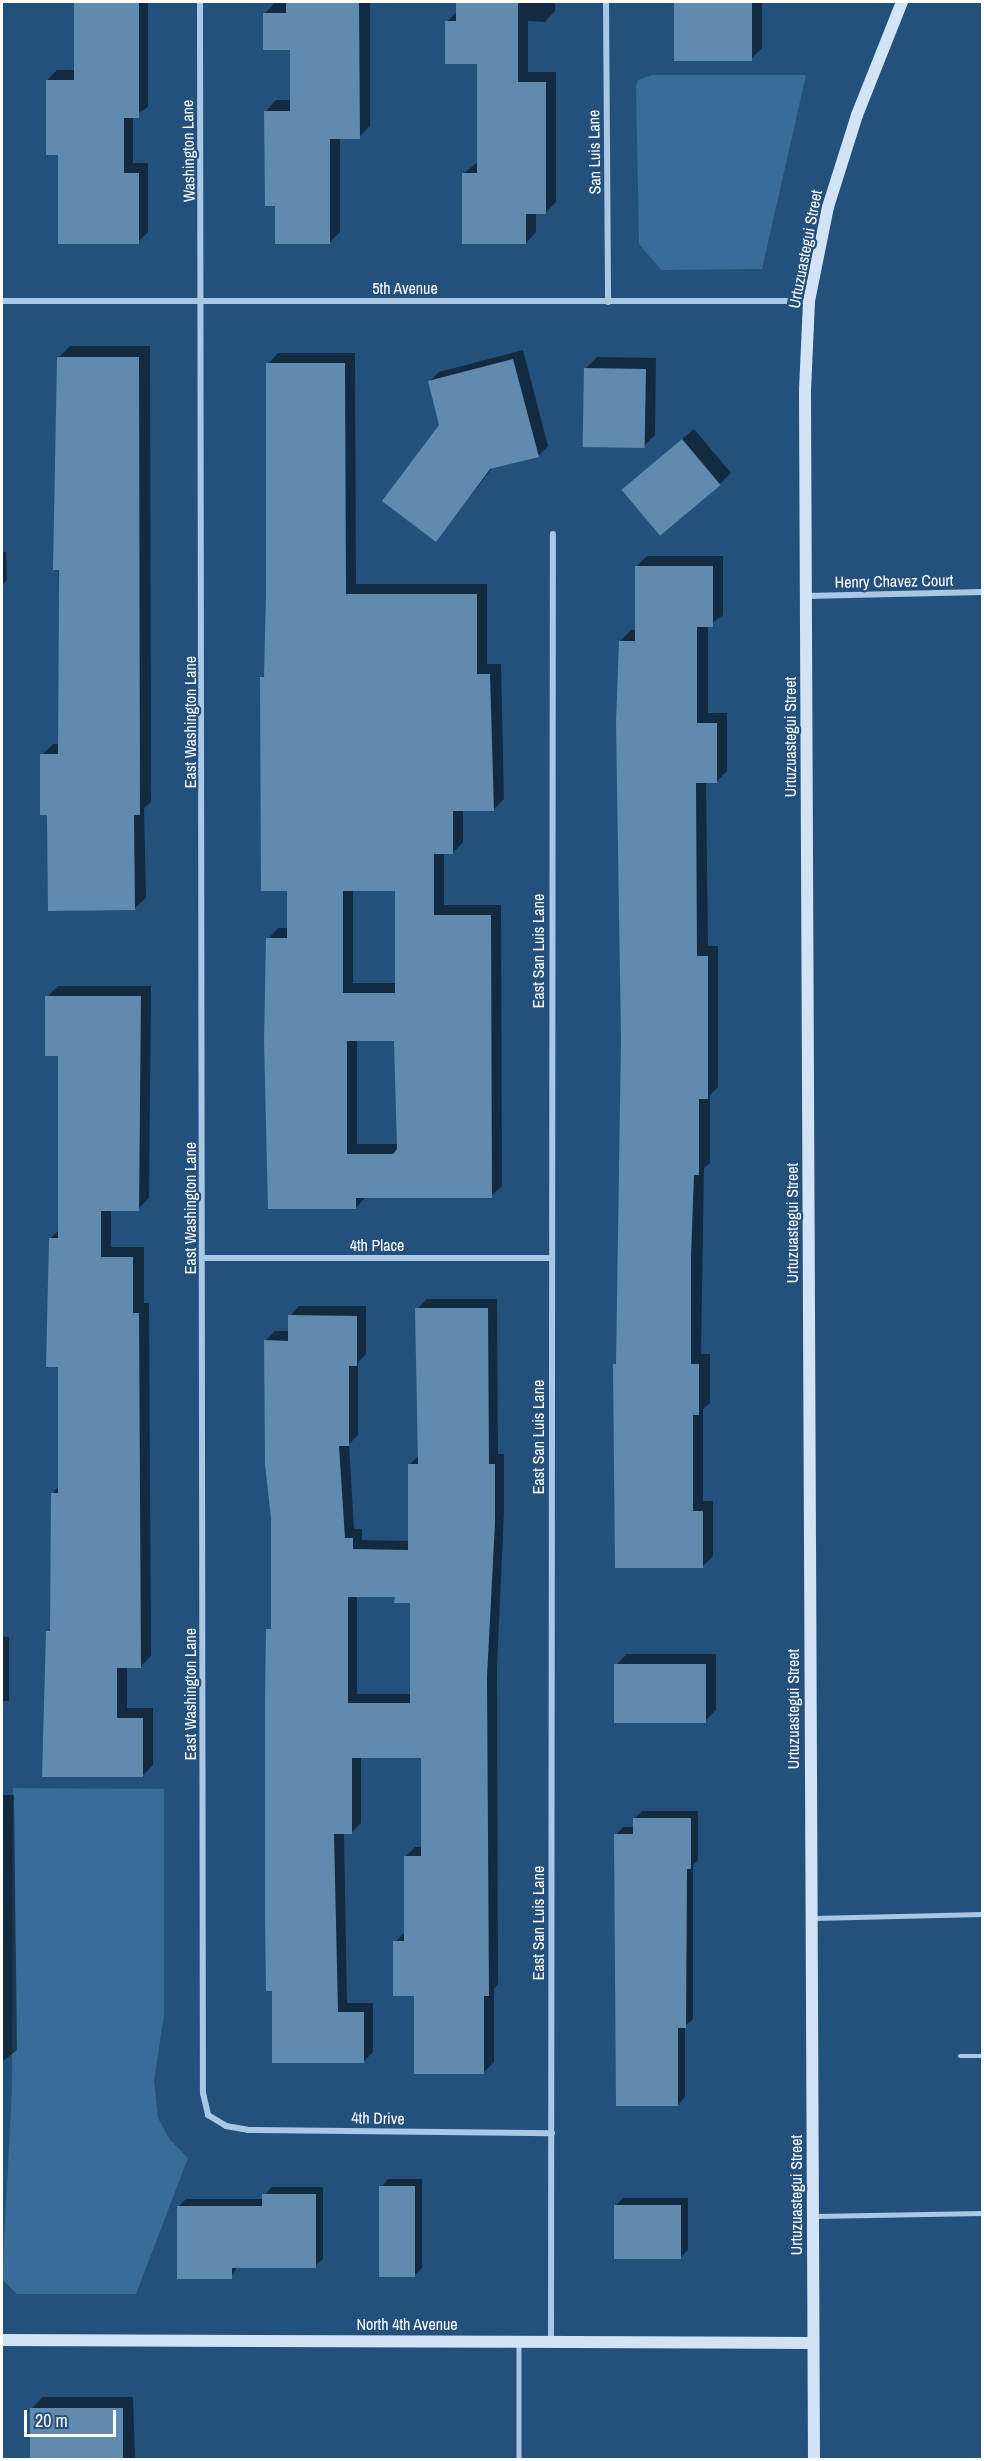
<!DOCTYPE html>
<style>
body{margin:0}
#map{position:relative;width:984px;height:2461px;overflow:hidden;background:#24517b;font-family:"Archivo Narrow",sans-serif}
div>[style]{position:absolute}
.green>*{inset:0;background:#386c99}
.shadow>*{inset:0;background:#0007;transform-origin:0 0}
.building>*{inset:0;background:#618aaf;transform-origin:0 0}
.lane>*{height:4.5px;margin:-2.25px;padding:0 2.25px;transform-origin:2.25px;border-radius:2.25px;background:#a8c8e5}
.street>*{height:6px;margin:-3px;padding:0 3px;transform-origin:3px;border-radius:3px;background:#a8c8e5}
.secondary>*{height:12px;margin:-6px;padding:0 6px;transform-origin:6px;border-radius:6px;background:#d1e3f4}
span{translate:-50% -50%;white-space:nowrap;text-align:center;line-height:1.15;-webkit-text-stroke:4.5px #24517b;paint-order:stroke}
.street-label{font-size:16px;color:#fff}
.frame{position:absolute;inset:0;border:3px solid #fff;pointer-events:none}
.scale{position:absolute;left:24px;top:2410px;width:92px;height:27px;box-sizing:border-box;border:3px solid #fff;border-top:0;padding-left:8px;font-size:18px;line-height:21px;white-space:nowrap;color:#fff;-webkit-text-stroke:4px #24517b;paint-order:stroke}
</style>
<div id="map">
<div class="green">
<i style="clip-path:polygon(652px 75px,806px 75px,762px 269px,661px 270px,639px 244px,636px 86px,638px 80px)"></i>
<i style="clip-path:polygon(13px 1788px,164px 1789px,164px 2015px,154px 2081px,158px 2118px,170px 2140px,188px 2158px,136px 2294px,17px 2294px,2px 2279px,12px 2089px)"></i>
</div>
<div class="shadow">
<i style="clip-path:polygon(76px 2px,148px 2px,148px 107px,133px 117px,133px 163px,148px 163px,148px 232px,138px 242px,59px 154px,47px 80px,57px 70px,76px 70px)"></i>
<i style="clip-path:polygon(370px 2px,370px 126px,359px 137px,340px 137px,340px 232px,329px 243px,277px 205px,265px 112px,276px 100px,292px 100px,292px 48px,264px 14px,275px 3px)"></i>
<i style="clip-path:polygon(458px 2px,555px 2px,555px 11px,545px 22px,528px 21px,528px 72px,556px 72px,556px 202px,545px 213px,536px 213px,536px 232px,526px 243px,464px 173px,478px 162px,478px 63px,447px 22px,458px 10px)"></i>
<i style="clip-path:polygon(675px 2px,762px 2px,762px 48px,751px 59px,675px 59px)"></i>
<i style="clip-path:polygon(70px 346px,150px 346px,151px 802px,144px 808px,146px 898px,134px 909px,48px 813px,42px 755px,53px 744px,59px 744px,58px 358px)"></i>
<i style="clip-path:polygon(523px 350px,548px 446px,538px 456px,493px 467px,436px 540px,441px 425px,429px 382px,439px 372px)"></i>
<i style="clip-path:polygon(evenodd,278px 353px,355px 353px,356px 584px,487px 584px,487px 664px,501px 664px,504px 799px,493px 810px,463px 810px,463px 842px,453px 853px,444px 853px,444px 905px,501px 905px,502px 1186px,491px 1196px,366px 1197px,356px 1208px,268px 939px,278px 928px,288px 928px,288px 889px,262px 678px,265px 674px,268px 594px,268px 364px,278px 353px,353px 889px,396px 889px,396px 983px,353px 983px,353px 889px,278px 353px,357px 1040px,395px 1040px,398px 1144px,357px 1144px,357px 1040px)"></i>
<i style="clip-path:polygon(597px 357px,656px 358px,655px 435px,644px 446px,586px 368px)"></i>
<i style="clip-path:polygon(694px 429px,731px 473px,720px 484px,635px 479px)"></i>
<i style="clip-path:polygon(2px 552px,6px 552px,7px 580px,2px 585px)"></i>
<i style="clip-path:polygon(647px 556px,723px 556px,723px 615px,708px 626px,708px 713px,727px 713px,727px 771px,716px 782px,706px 782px,708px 946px,718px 946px,718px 1087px,710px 1095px,710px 1163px,704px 1168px,701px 1354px,710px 1354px,710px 1403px,703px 1409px,703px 1501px,713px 1501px,713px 1556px,702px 1567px,614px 1365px,618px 1361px,622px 1039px,620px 641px,631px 630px,637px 630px,637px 566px)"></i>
<i style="clip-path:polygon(58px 986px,151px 986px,149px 1198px,138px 1209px,111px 1209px,111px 1247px,144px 1247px,144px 1303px,149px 1303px,151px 1656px,140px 1667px,127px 1667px,127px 1708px,153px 1708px,153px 1765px,142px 1776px,47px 1632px,52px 1627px,52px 1494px,59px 1486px,59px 1366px,47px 1366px,51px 1238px,59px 1230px,59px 1054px,47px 997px)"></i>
<i style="clip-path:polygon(evenodd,427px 1299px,497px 1299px,498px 1454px,504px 1454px,504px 1512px,497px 1667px,498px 1984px,494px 1989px,494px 2062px,484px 2072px,415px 1994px,395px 1942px,405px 1932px,405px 1857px,415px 1847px,423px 1847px,423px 1756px,361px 1756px,361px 1823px,351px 1833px,344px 1833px,347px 2003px,373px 2003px,373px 2052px,364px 2061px,273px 2061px,272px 1517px,265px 1341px,275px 1331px,290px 1331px,290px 1316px,299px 1306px,366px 1306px,366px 1354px,358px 1363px,358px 1435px,349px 1444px,354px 1529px,362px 1529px,362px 1540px,410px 1541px,410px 1464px,420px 1454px,417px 1309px,427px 1299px,357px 1596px,396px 1596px,412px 1601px,412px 1694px,357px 1694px,357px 1596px)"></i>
<i style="left:2px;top:1637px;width:7px;height:64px"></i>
<i style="clip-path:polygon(627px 1654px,716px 1654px,716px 1710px,705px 1721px,616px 1665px)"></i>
<i style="clip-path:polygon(2px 1795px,14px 1795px,17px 2050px,2px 2062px)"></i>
<i style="clip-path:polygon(642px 1811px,698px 1811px,698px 1860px,693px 1865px,693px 2019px,685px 2026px,685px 2097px,678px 2105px,616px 1835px,623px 1827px,634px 1827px,634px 1819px)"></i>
<i style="clip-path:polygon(388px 2179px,422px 2179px,422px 2268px,415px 2275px,381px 2187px)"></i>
<i style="clip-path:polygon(271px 2187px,323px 2187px,323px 2259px,315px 2266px,238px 2266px,231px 2277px,179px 2206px,186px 2199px,263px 2199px)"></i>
<i style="clip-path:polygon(623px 2198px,688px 2198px,688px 2250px,680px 2258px,616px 2205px)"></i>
<i style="clip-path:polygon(43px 2397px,133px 2397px,135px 2460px,33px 2460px,32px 2408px)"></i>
</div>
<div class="building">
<i style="clip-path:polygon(74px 2px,139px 2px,139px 118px,124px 118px,124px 173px,139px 173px,139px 244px,58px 244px,58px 155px,46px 155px,46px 80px,74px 80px)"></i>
<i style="clip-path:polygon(286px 2px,359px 2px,360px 139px,330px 139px,330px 244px,275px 244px,275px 206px,265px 206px,264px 111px,290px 111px,290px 50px,263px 50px,263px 13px,286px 13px)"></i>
<i style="clip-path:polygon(456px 2px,518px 2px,518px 82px,546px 82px,546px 214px,526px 214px,526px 244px,462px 244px,462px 173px,477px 173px,477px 64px,445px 64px,445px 21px,456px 21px)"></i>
<i style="left:674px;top:2px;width:78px;height:59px"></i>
<i style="clip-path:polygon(57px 357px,139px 357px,140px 815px,134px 815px,135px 910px,48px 911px,47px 815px,40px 815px,40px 754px,58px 754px,59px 570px,53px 570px)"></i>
<i style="clip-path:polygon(513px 359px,539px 457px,490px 469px,436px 542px,382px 501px,439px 425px,428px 381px)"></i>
<i style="clip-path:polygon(evenodd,266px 363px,345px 363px,346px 594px,477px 594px,477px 674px,490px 674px,494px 811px,453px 811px,453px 854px,434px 854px,434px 915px,491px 915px,492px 1198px,356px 1198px,356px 1209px,268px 1209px,264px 1041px,266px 938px,287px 938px,287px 891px,261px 891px,260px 677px,264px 677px,266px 594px,266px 363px,343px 891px,395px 891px,395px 993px,343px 993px,343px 891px,266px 363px,347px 1041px,394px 1041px,397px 1149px,393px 1154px,347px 1154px,347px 1041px)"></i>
<i style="left:584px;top:368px;width:62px;height:79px;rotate:1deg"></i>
<i style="left:682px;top:439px;width:60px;height:79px;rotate:50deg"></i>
<i style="clip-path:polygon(635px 566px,713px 566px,713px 627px,697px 627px,697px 723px,717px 723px,717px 783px,696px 783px,697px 956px,708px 956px,708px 1099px,699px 1099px,699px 1175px,694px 1175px,691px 1256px,691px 1364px,699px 1364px,699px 1415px,693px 1415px,693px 1511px,703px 1511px,703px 1568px,615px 1568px,613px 1364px,616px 1364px,621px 1039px,616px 723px,619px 641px,635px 641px)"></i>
<i style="clip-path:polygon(45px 996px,141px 996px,139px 1211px,101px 1211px,101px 1257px,133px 1257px,133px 1313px,139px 1313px,141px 1668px,117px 1668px,117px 1718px,143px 1718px,143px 1777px,42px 1777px,46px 1631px,50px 1631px,51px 1493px,58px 1493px,58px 1367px,46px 1367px,49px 1238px,58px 1238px,58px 1056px,45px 1056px)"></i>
<i style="clip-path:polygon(evenodd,415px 1308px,488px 1308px,489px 1464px,495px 1464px,495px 1523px,487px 1677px,489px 1996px,484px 1996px,484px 2074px,414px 2074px,414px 1996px,393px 1996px,393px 1941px,404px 1941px,404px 1856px,421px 1856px,421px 1758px,352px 1758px,352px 1834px,334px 1834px,338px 2012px,364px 2012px,364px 2063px,272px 2063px,272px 1991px,266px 1991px,265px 1918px,265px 1700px,266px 1629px,271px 1629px,271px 1518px,265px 1464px,264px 1340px,288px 1341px,288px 1315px,357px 1316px,357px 1366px,349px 1366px,349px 1446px,339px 1446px,345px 1538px,353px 1538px,353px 1549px,408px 1550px,408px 1464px,418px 1464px,415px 1308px,348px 1597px,395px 1597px,394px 1603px,410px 1603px,410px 1703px,348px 1703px,348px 1597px)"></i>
<i style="left:614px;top:1664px;width:92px;height:59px"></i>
<i style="clip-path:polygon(633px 1818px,691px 1818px,691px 1869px,687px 1869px,686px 2028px,678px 2028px,678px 2106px,616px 2106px,614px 1834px,633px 1834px)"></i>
<i style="left:379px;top:2186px;width:36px;height:91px"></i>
<i style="clip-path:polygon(262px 2194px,316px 2194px,316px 2268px,232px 2268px,232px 2279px,177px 2279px,177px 2206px,262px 2206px)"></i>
<i style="left:614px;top:2205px;width:67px;height:54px"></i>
<i style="left:30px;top:2408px;width:93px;height:52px"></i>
</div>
<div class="lane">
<i style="left:814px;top:1918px;width:168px;rotate:-1.4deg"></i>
<i style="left:960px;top:2056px;width:22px"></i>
<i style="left:815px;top:2216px;width:167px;rotate:-1deg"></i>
<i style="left:519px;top:2342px;width:118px;rotate:90deg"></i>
</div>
<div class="street">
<i style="left:200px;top:2px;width:2091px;rotate:89.92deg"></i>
<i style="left:203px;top:2093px;width:23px;rotate:77deg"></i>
<i style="left:208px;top:2115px;width:21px;rotate:31deg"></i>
<i style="left:226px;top:2126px;width:22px;rotate:10deg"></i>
<i style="left:248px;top:2130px;width:304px;rotate:0.6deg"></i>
<i style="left:606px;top:2px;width:300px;rotate:89.6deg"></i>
<i style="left:2px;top:301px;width:807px"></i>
<i style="left:806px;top:596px;width:176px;rotate:-1.3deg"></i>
<i style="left:204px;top:1258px;width:347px"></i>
<i style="left:551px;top:2341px;width:1807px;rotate:-89.94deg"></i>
</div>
<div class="secondary">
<i style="left:2px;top:2340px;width:811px;rotate:0.21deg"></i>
<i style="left:814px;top:2460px;width:2070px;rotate:-90.25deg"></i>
<i style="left:805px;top:390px;width:89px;rotate:-87.4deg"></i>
<i style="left:809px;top:301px;width:96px;rotate:-78.6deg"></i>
<i style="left:828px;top:207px;width:96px;rotate:-72.5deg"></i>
<i style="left:857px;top:115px;width:122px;rotate:-68.3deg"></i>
</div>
<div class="street-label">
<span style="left:188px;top:151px;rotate:-91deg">Washington Lane</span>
<span style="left:594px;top:152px;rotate:-91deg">San Luis Lane</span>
<span style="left:805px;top:249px;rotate:-79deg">Urtuzuastegui Street</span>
<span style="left:405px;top:288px">5th Avenue</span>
<span style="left:894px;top:581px;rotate:-1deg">Henry Chavez Court</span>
<span style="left:190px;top:722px;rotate:-90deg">East Washington Lane</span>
<span style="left:790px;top:737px;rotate:-90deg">Urtuzuastegui Street</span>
<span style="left:538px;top:951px;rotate:-90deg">East San Luis Lane</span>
<span style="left:190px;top:1208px;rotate:-90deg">East Washington Lane</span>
<span style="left:792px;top:1223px;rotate:-90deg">Urtuzuastegui Street</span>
<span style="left:377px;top:1245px">4th Place</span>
<span style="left:538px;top:1437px;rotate:-90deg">East San Luis Lane</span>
<span style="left:190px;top:1694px;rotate:-90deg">East Washington Lane</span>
<span style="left:793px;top:1709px;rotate:-90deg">Urtuzuastegui Street</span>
<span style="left:538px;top:1923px;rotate:-90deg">East San Luis Lane</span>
<span style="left:378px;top:2118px;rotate:1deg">4th Drive</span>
<span style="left:796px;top:2195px;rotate:-90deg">Urtuzuastegui Street</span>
<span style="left:407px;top:2324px">North 4th Avenue</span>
</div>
<div class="frame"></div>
<div class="scale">20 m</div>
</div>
